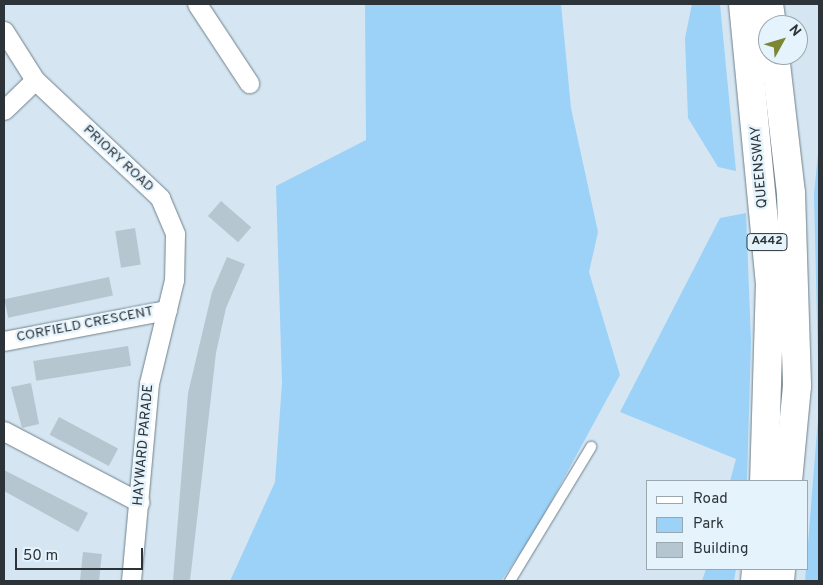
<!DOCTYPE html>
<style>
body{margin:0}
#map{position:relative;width:823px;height:585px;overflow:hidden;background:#d5e6f2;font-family:Overpass,sans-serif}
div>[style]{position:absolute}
.green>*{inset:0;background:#9cd2f7}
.building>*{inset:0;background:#b5c6d1;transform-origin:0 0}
.roads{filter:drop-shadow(0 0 1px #70808b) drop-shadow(0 0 1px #70808b)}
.service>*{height:10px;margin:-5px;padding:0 5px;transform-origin:5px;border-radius:5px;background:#fff}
.minor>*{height:19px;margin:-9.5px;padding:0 9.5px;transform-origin:9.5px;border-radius:9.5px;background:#fff}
.trunk>*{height:28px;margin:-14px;padding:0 14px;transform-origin:14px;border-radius:14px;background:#fff}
span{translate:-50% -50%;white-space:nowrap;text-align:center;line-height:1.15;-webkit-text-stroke:4.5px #e5f3fc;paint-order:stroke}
.shield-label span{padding:1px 4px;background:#e5f3fc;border:1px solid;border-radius:4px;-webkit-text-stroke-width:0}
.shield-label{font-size:12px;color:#2d3439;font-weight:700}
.street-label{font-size:14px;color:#2d3439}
.frame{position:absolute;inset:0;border:5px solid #2d3439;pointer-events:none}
.legend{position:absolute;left:646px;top:480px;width:162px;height:90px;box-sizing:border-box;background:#e5f3fc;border:1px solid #9ba7ae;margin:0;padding:6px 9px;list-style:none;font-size:15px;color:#2d3439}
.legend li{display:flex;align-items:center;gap:10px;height:25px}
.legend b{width:25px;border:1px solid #9ba7ae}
.north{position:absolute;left:758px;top:15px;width:50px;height:50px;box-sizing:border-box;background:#e5f3fc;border:1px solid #9ba7ae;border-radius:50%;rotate:51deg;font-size:14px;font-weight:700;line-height:20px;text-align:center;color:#2d3439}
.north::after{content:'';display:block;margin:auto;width:18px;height:22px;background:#7b8735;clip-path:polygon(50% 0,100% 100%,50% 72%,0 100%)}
.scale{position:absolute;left:15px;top:548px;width:128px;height:22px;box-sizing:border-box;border:2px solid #2d3439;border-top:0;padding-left:6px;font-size:15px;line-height:18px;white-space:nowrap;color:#2d3439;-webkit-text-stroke:4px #e5f3fc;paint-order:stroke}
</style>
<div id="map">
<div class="green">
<i style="clip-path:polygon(365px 4px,561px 4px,571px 108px,598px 232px,589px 272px,620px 375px,533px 535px,501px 581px,230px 581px,275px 482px,282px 383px,276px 186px,366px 140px)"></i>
<i style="clip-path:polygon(692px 4px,720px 4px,736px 171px,718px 167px,688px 118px,685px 38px)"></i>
<i style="clip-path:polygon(819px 144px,819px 581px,805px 581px,819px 406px,814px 194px)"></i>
<i style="clip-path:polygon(746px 213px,751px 341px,747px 481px,730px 481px,736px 459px,620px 412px,720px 218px)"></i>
<i style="clip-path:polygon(706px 569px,736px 569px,734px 581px,702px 581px)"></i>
</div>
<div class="building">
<i style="left:221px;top:201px;width:40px;height:20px;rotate:41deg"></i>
<i style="left:135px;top:228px;width:37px;height:20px;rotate:81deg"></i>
<i style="clip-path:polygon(227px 257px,245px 264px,226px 308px,216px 353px,190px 581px,173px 581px,188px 393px,212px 292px)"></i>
<i style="left:109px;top:277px;width:19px;height:107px;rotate:78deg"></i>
<i style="left:128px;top:346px;width:20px;height:96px;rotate:81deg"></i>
<i style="clip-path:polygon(31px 383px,39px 424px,22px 428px,11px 387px)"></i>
<i style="left:59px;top:417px;width:67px;height:20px;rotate:28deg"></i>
<i style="clip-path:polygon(4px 470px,88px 513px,78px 532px,4px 491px)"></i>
<i style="left:83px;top:552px;width:19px;height:29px;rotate:6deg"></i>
</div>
<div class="roads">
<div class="service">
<i style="left:510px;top:581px;width:157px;rotate:-58.8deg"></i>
</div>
<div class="minor">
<i style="left:197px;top:4px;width:95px;rotate:56.6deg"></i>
<i style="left:4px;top:31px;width:58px;rotate:57.7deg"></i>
<i style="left:35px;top:80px;width:172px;rotate:43.3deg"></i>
<i style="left:160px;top:198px;width:39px;rotate:67deg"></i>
<i style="left:175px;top:234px;width:46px;rotate:91.2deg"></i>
<i style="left:174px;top:280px;width:106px;rotate:103.6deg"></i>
<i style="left:149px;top:383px;width:199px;rotate:95.2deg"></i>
<i style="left:4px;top:110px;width:43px;rotate:-44.1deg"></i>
<i style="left:4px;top:341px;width:166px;rotate:-10.8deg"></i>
<i style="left:4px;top:431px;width:153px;rotate:27.7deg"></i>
</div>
<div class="trunk">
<i style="left:743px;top:4px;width:279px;rotate:84.5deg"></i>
<i style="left:770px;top:282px;width:199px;rotate:91.7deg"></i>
<i style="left:769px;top:4px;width:21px;rotate:82deg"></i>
<i style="left:775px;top:55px;width:139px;rotate:83.4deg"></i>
<i style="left:791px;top:193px;width:193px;rotate:88.2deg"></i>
<i style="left:797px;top:386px;width:95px;rotate:95.4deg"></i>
<i style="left:755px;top:581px;width:12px;rotate:-85deg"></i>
<i style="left:780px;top:581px;width:12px;rotate:-85deg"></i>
</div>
</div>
<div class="shield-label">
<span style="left:767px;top:242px">A442</span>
</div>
<div class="street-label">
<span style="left:118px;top:159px;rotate:43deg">PRIORY ROAD</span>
<span style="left:760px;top:167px;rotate:-95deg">QUEENSWAY</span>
<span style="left:85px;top:325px;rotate:-11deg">CORFIELD CRESCENT</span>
<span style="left:144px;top:445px;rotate:-85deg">HAYWARD PARADE</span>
</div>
<div class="frame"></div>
<ul class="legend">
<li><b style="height:6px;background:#fff"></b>Road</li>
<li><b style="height:14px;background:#9cd2f7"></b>Park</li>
<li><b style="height:14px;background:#b5c6d1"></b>Building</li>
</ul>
<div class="north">N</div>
<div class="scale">50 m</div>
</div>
